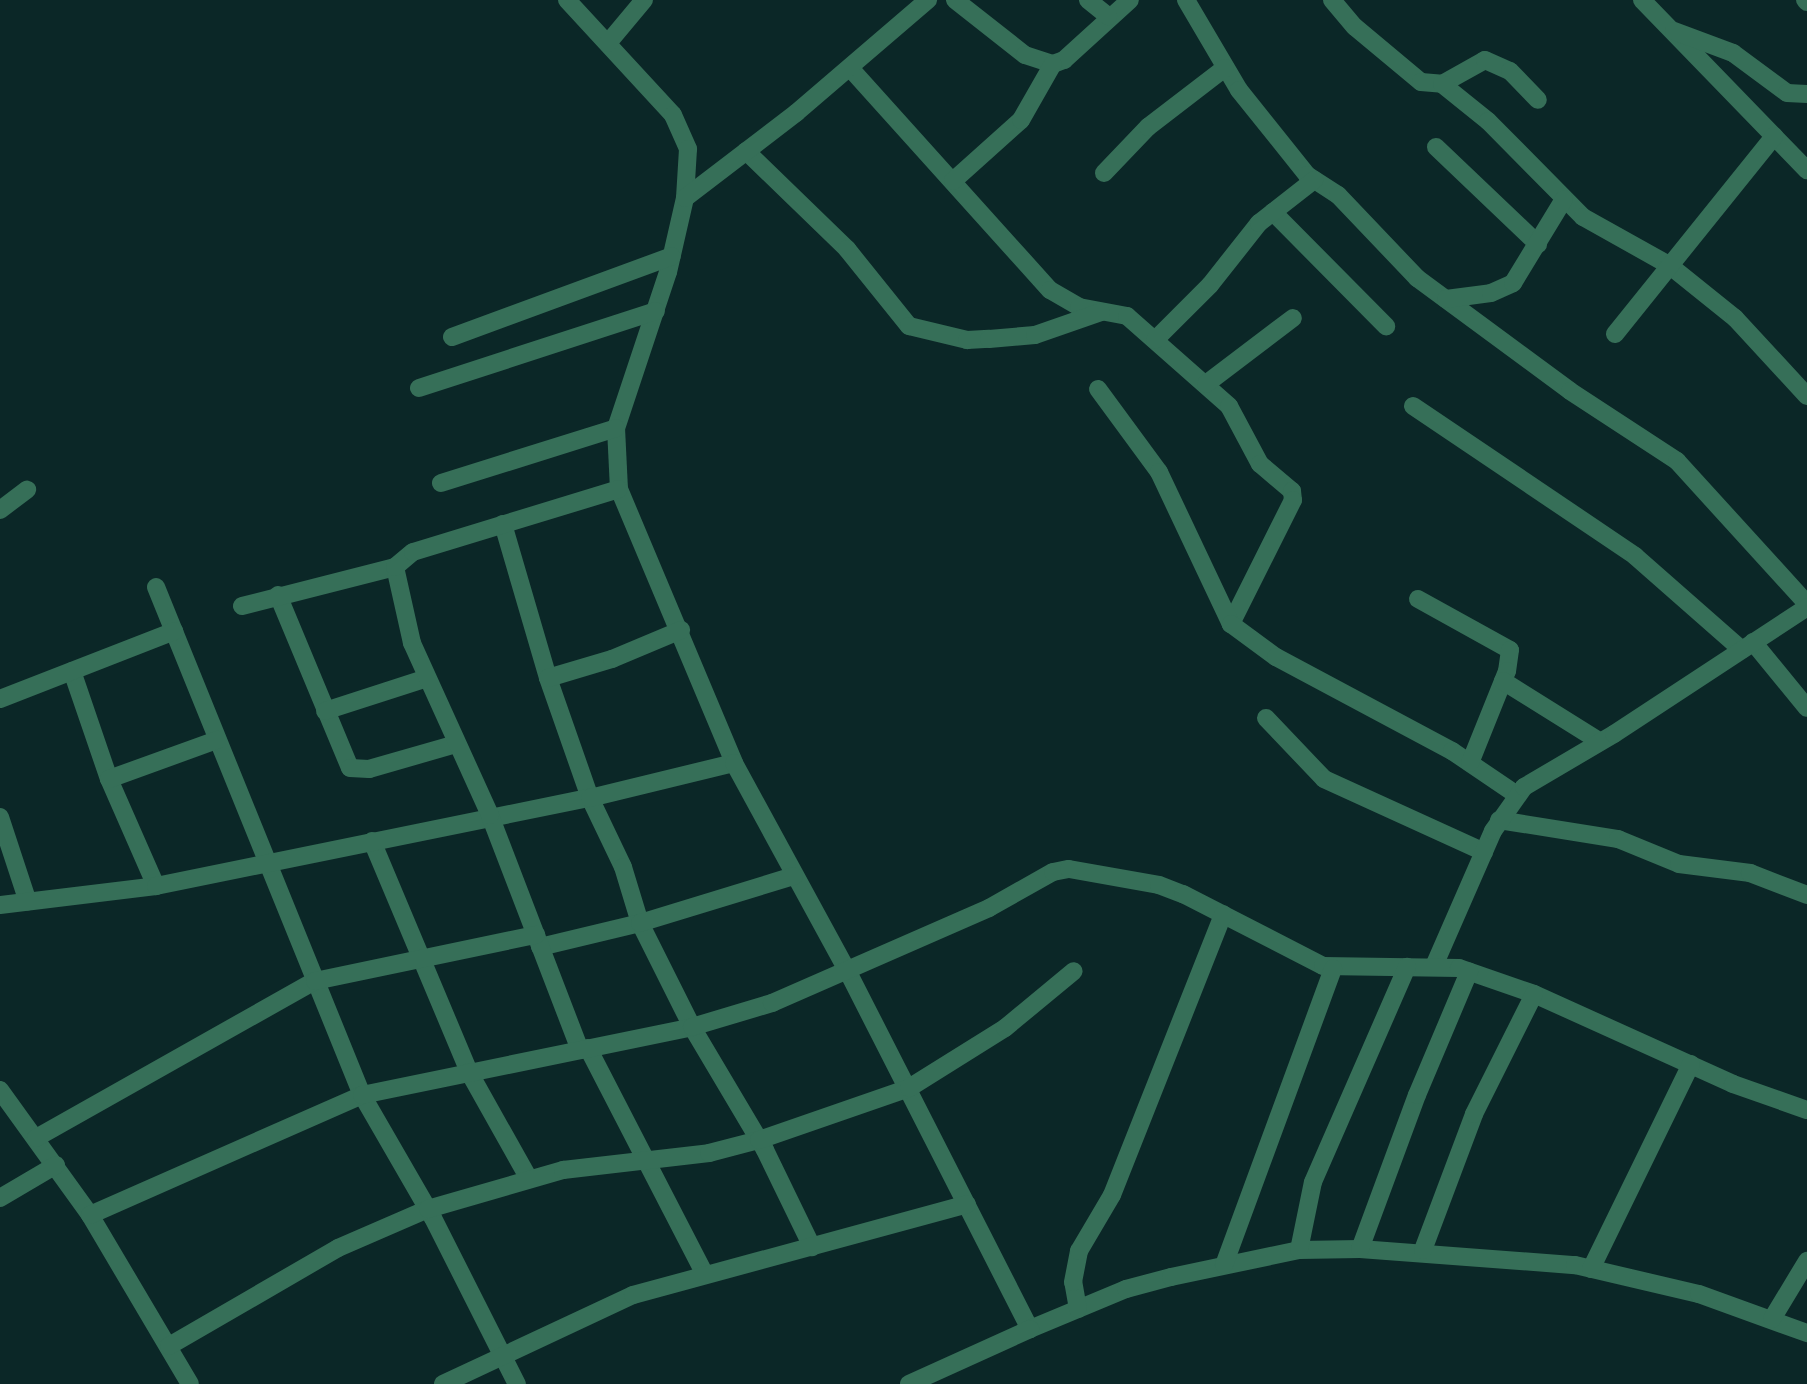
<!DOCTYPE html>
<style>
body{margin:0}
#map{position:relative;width:1807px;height:1384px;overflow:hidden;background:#0b2727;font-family:Arial,sans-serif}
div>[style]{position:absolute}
.street>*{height:18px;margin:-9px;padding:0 9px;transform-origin:9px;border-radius:9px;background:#366f58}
span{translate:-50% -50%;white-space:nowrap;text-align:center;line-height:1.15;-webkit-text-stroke:5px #0b2727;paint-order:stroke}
</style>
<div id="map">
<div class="street">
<i style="left:567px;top:0;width:156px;rotate:47.3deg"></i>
<i style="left:673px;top:115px;width:37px;rotate:66deg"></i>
<i style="left:688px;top:149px;width:49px;rotate:93.5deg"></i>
<i style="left:685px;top:198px;width:76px;rotate:102.9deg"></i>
<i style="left:668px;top:272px;width:164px;rotate:108.4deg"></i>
<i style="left:616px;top:428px;width:61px;rotate:87.2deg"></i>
<i style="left:619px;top:489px;width:297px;rotate:67.2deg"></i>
<i style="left:955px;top:0;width:89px;rotate:38.2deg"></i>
<i style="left:1025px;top:55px;width:29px;rotate:18deg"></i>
<i style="left:1053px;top:64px;width:12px;rotate:-20deg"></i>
<i style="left:1064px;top:60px;width:89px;rotate:-42.3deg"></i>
<i style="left:1088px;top:0;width:26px;rotate:39deg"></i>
<i style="left:1186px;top:0;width:104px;rotate:59.5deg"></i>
<i style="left:1239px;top:90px;width:109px;rotate:51.3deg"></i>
<i style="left:1307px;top:175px;width:37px;rotate:33deg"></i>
<i style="left:1338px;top:195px;width:115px;rotate:46.4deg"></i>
<i style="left:1417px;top:278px;width:190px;rotate:36.4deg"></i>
<i style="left:1570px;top:391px;width:128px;rotate:33.2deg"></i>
<i style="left:1677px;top:461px;width:193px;rotate:47.7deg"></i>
<i style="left:1332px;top:0;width:35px;rotate:50deg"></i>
<i style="left:1355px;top:27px;width:86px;rotate:39.8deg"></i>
<i style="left:1421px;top:82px;width:21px;rotate:5deg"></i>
<i style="left:1442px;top:84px;width:49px;rotate:-29.2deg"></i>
<i style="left:1485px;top:60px;width:27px;rotate:24deg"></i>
<i style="left:1510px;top:71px;width:40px;rotate:46deg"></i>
<i style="left:1642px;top:0;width:237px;rotate:45.9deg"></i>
<i style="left:1805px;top:0;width:3px;rotate:45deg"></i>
<i style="left:1674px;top:31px;width:63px;rotate:20.4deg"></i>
<i style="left:1733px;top:53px;width:67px;rotate:36.5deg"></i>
<i style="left:1787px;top:93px;width:20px;rotate:3deg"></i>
<i style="left:608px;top:43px;width:56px;rotate:-50.1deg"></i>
<i style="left:850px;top:68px;width:299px;rotate:48deg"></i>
<i style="left:1050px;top:290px;width:34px;rotate:30deg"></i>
<i style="left:1079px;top:307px;width:49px;rotate:10.6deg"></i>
<i style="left:1127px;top:316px;width:136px;rotate:41.4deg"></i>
<i style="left:1229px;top:406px;width:66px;rotate:61.9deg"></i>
<i style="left:1260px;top:464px;width:42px;rotate:40.2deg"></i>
<i style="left:1292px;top:491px;width:9px;rotate:84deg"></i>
<i style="left:1293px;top:500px;width:139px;rotate:116.6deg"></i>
<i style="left:1442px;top:84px;width:59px;rotate:38.8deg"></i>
<i style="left:1488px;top:121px;width:135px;rotate:45.3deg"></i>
<i style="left:1583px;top:217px;width:98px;rotate:29.2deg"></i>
<i style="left:1669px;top:265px;width:85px;rotate:38.8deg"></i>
<i style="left:1735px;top:318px;width:106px;rotate:47.3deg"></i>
<i style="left:1436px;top:147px;width:141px;rotate:43.6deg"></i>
<i style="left:746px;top:151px;width:141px;rotate:44.1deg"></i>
<i style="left:847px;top:249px;width:99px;rotate:51.2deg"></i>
<i style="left:909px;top:326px;width:60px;rotate:13.6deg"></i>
<i style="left:967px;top:340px;width:22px;rotate:-3deg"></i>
<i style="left:989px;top:339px;width:46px;rotate:-5deg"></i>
<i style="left:1035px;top:335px;width:70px;rotate:-19.2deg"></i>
<i style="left:1104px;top:173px;width:64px;rotate:-46.3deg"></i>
<i style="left:1148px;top:127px;width:97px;rotate:-37.5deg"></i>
<i style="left:953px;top:181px;width:91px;rotate:-41.9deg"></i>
<i style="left:1021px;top:120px;width:64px;rotate:-60.3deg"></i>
<i style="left:685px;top:198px;width:140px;rotate:-37.4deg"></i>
<i style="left:796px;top:113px;width:174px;rotate:-40.6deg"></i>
<i style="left:1273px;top:212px;width:161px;rotate:45.3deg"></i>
<i style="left:1446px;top:299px;width:45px;rotate:-7.6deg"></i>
<i style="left:1491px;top:293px;width:24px;rotate:-24deg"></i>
<i style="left:1513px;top:283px;width:98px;rotate:-58.7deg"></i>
<i style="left:1615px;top:334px;width:254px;rotate:-51.2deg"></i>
<i style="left:452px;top:337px;width:234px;rotate:-20.2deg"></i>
<i style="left:1155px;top:340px;width:78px;rotate:-45deg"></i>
<i style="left:1210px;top:285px;width:79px;rotate:-51.7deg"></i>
<i style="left:1259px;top:223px;width:70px;rotate:-38deg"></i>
<i style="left:1206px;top:384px;width:109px;rotate:-37.2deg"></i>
<i style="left:419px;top:388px;width:249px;rotate:-18deg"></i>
<i style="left:1098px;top:389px;width:103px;rotate:53.7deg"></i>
<i style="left:1159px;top:472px;width:168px;rotate:64.7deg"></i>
<i style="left:1231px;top:624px;width:56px;rotate:36.3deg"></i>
<i style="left:1276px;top:657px;width:200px;rotate:28.1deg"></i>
<i style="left:1452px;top:751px;width:78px;rotate:34.1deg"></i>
<i style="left:1413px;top:406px;width:268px;rotate:34deg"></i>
<i style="left:1635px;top:556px;width:142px;rotate:41.3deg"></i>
<i style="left:441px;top:483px;width:183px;rotate:-17.4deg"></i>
<i style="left:0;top:510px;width:34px;rotate:-37deg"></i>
<i style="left:503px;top:524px;width:160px;rotate:73.7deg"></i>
<i style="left:548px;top:678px;width:127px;rotate:70.7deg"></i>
<i style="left:590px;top:798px;width:76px;rotate:64.4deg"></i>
<i style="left:623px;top:867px;width:59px;rotate:73.1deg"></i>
<i style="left:640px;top:923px;width:116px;rotate:63.4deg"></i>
<i style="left:692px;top:1027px;width:143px;rotate:59.3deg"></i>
<i style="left:765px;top:1150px;width:108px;rotate:64.1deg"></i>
<i style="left:156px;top:587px;width:548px;rotate:67.93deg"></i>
<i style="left:362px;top:1095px;width:142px;rotate:60deg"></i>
<i style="left:433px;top:1218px;width:186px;rotate:63.2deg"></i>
<i style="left:278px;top:595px;width:187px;rotate:67.4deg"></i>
<i style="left:350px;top:768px;width:19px;rotate:3deg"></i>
<i style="left:369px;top:769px;width:91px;rotate:-16deg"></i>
<i style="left:1418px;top:599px;width:105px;rotate:29deg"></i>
<i style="left:1510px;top:650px;width:21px;rotate:98deg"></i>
<i style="left:1507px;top:671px;width:99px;rotate:111.9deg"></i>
<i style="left:242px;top:606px;width:158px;rotate:-14.3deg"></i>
<i style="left:1753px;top:642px;width:85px;rotate:50.7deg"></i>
<i style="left:72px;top:671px;width:114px;rotate:71.1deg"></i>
<i style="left:109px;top:779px;width:117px;rotate:66.3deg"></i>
<i style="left:548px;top:678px;width:67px;rotate:-16.5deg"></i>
<i style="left:612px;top:659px;width:75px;rotate:-22.8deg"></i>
<i style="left:1503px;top:681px;width:113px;rotate:32deg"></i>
<i style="left:0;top:699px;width:187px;rotate:-21.3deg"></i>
<i style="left:325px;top:711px;width:107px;rotate:-17.9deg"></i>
<i style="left:1266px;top:718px;width:84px;rotate:46.4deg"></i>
<i style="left:1324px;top:779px;width:176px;rotate:24.5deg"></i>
<i style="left:109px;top:779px;width:115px;rotate:-19.9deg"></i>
<i style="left:0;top:817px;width:89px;rotate:71.8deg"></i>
<i style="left:1499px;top:820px;width:121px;rotate:9.1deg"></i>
<i style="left:1618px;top:839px;width:66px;rotate:22.3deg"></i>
<i style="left:1679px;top:864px;width:72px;rotate:7.2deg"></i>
<i style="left:1750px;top:873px;width:61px;rotate:21.1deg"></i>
<i style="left:372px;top:841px;width:251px;rotate:67.2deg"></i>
<i style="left:469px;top:1072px;width:123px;rotate:60.7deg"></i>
<i style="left:0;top:905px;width:157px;rotate:-6.9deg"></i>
<i style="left:156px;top:886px;width:443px;rotate:-11.5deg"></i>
<i style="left:590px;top:798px;width:148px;rotate:-13.7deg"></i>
<i style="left:734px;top:763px;width:238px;rotate:61.4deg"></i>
<i style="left:848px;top:972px;width:401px;rotate:63deg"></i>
<i style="left:1030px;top:1329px;width:104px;rotate:-22.6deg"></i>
<i style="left:1126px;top:1289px;width:47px;rotate:-14.9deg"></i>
<i style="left:1171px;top:1277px;width:131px;rotate:-11.9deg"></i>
<i style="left:1299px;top:1250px;width:61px;rotate:-0.9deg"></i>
<i style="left:1360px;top:1249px;width:216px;rotate:4.3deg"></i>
<i style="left:1575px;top:1265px;width:127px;rotate:13.2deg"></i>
<i style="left:1699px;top:1294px;width:115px;rotate:19.9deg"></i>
<i style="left:540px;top:947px;width:103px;rotate:-13.5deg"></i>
<i style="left:640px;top:923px;width:161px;rotate:-17deg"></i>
<i style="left:1434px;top:966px;width:147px;rotate:-66.4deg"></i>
<i style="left:1493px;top:831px;width:54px;rotate:-54.8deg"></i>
<i style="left:1524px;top:787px;width:104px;rotate:-30.5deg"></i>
<i style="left:1614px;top:734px;width:231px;rotate:-33.3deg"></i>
<i style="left:588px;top:1048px;width:255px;rotate:62.7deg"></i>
<i style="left:580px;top:1050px;width:252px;rotate:-111deg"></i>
<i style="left:490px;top:815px;width:189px;rotate:-114.4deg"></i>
<i style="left:412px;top:643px;width:78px;rotate:-102.6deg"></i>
<i style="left:395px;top:567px;width:23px;rotate:-40deg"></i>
<i style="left:413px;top:552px;width:215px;rotate:-17deg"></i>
<i style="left:0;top:1090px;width:154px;rotate:54.2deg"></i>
<i style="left:90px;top:1215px;width:196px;rotate:59.4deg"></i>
<i style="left:36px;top:1138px;width:320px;rotate:-29.4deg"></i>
<i style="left:315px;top:981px;width:226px;rotate:-11.8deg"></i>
<i style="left:0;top:1198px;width:65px;rotate:-30.5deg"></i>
<i style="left:90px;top:1215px;width:297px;rotate:-23.8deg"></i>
<i style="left:362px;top:1095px;width:337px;rotate:-11.6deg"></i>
<i style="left:692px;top:1027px;width:84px;rotate:-16.7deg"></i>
<i style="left:772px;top:1003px;width:237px;rotate:-23.6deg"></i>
<i style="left:989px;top:908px;width:73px;rotate:-29.4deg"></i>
<i style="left:1053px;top:872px;width:16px;rotate:-11deg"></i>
<i style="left:1069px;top:869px;width:91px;rotate:10.1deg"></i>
<i style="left:1159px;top:885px;width:26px;rotate:21deg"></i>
<i style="left:1183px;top:894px;width:157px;rotate:27.2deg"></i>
<i style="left:1323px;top:966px;width:136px;rotate:0.8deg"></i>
<i style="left:1459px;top:968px;width:79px;rotate:19.1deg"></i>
<i style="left:1534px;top:994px;width:218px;rotate:24.3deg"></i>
<i style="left:1733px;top:1084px;width:78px;rotate:19.4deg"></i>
<i style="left:1360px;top:1249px;width:164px;rotate:-69.7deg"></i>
<i style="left:1417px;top:1095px;width:134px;rotate:-67.1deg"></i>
<i style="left:1299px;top:1250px;width:69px;rotate:-78.4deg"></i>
<i style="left:1313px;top:1182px;width:235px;rotate:-66.4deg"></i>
<i style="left:1423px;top:1250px;width:145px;rotate:-69.4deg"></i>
<i style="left:1474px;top:1114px;width:134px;rotate:-63.4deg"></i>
<i style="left:1224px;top:1265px;width:316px;rotate:-69.8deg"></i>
<i style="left:1591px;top:1269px;width:228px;rotate:-64deg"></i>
<i style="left:1078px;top:1309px;width:27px;rotate:-100deg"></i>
<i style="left:1073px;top:1282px;width:32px;rotate:-79deg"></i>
<i style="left:1079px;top:1251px;width:65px;rotate:-59.5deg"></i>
<i style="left:1112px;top:1195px;width:302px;rotate:-68.4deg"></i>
<i style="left:1772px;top:1319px;width:68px;rotate:-58.9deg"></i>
<i style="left:169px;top:1346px;width:195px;rotate:-30.1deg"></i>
<i style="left:338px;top:1248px;width:98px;rotate:-23.4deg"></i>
<i style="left:428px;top:1209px;width:141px;rotate:-16.1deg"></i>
<i style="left:563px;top:1170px;width:147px;rotate:-6.6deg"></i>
<i style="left:709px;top:1153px;width:52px;rotate:-14.6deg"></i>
<i style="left:759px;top:1140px;width:159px;rotate:-19.1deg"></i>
<i style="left:909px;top:1088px;width:113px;rotate:-32deg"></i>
<i style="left:1005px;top:1028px;width:89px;rotate:-39.6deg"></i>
<i style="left:443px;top:1384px;width:210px;rotate:-25.1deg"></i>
<i style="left:633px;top:1295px;width:346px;rotate:-15.2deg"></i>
<i style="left:909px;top:1384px;width:133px;rotate:-24.4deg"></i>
</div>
</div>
